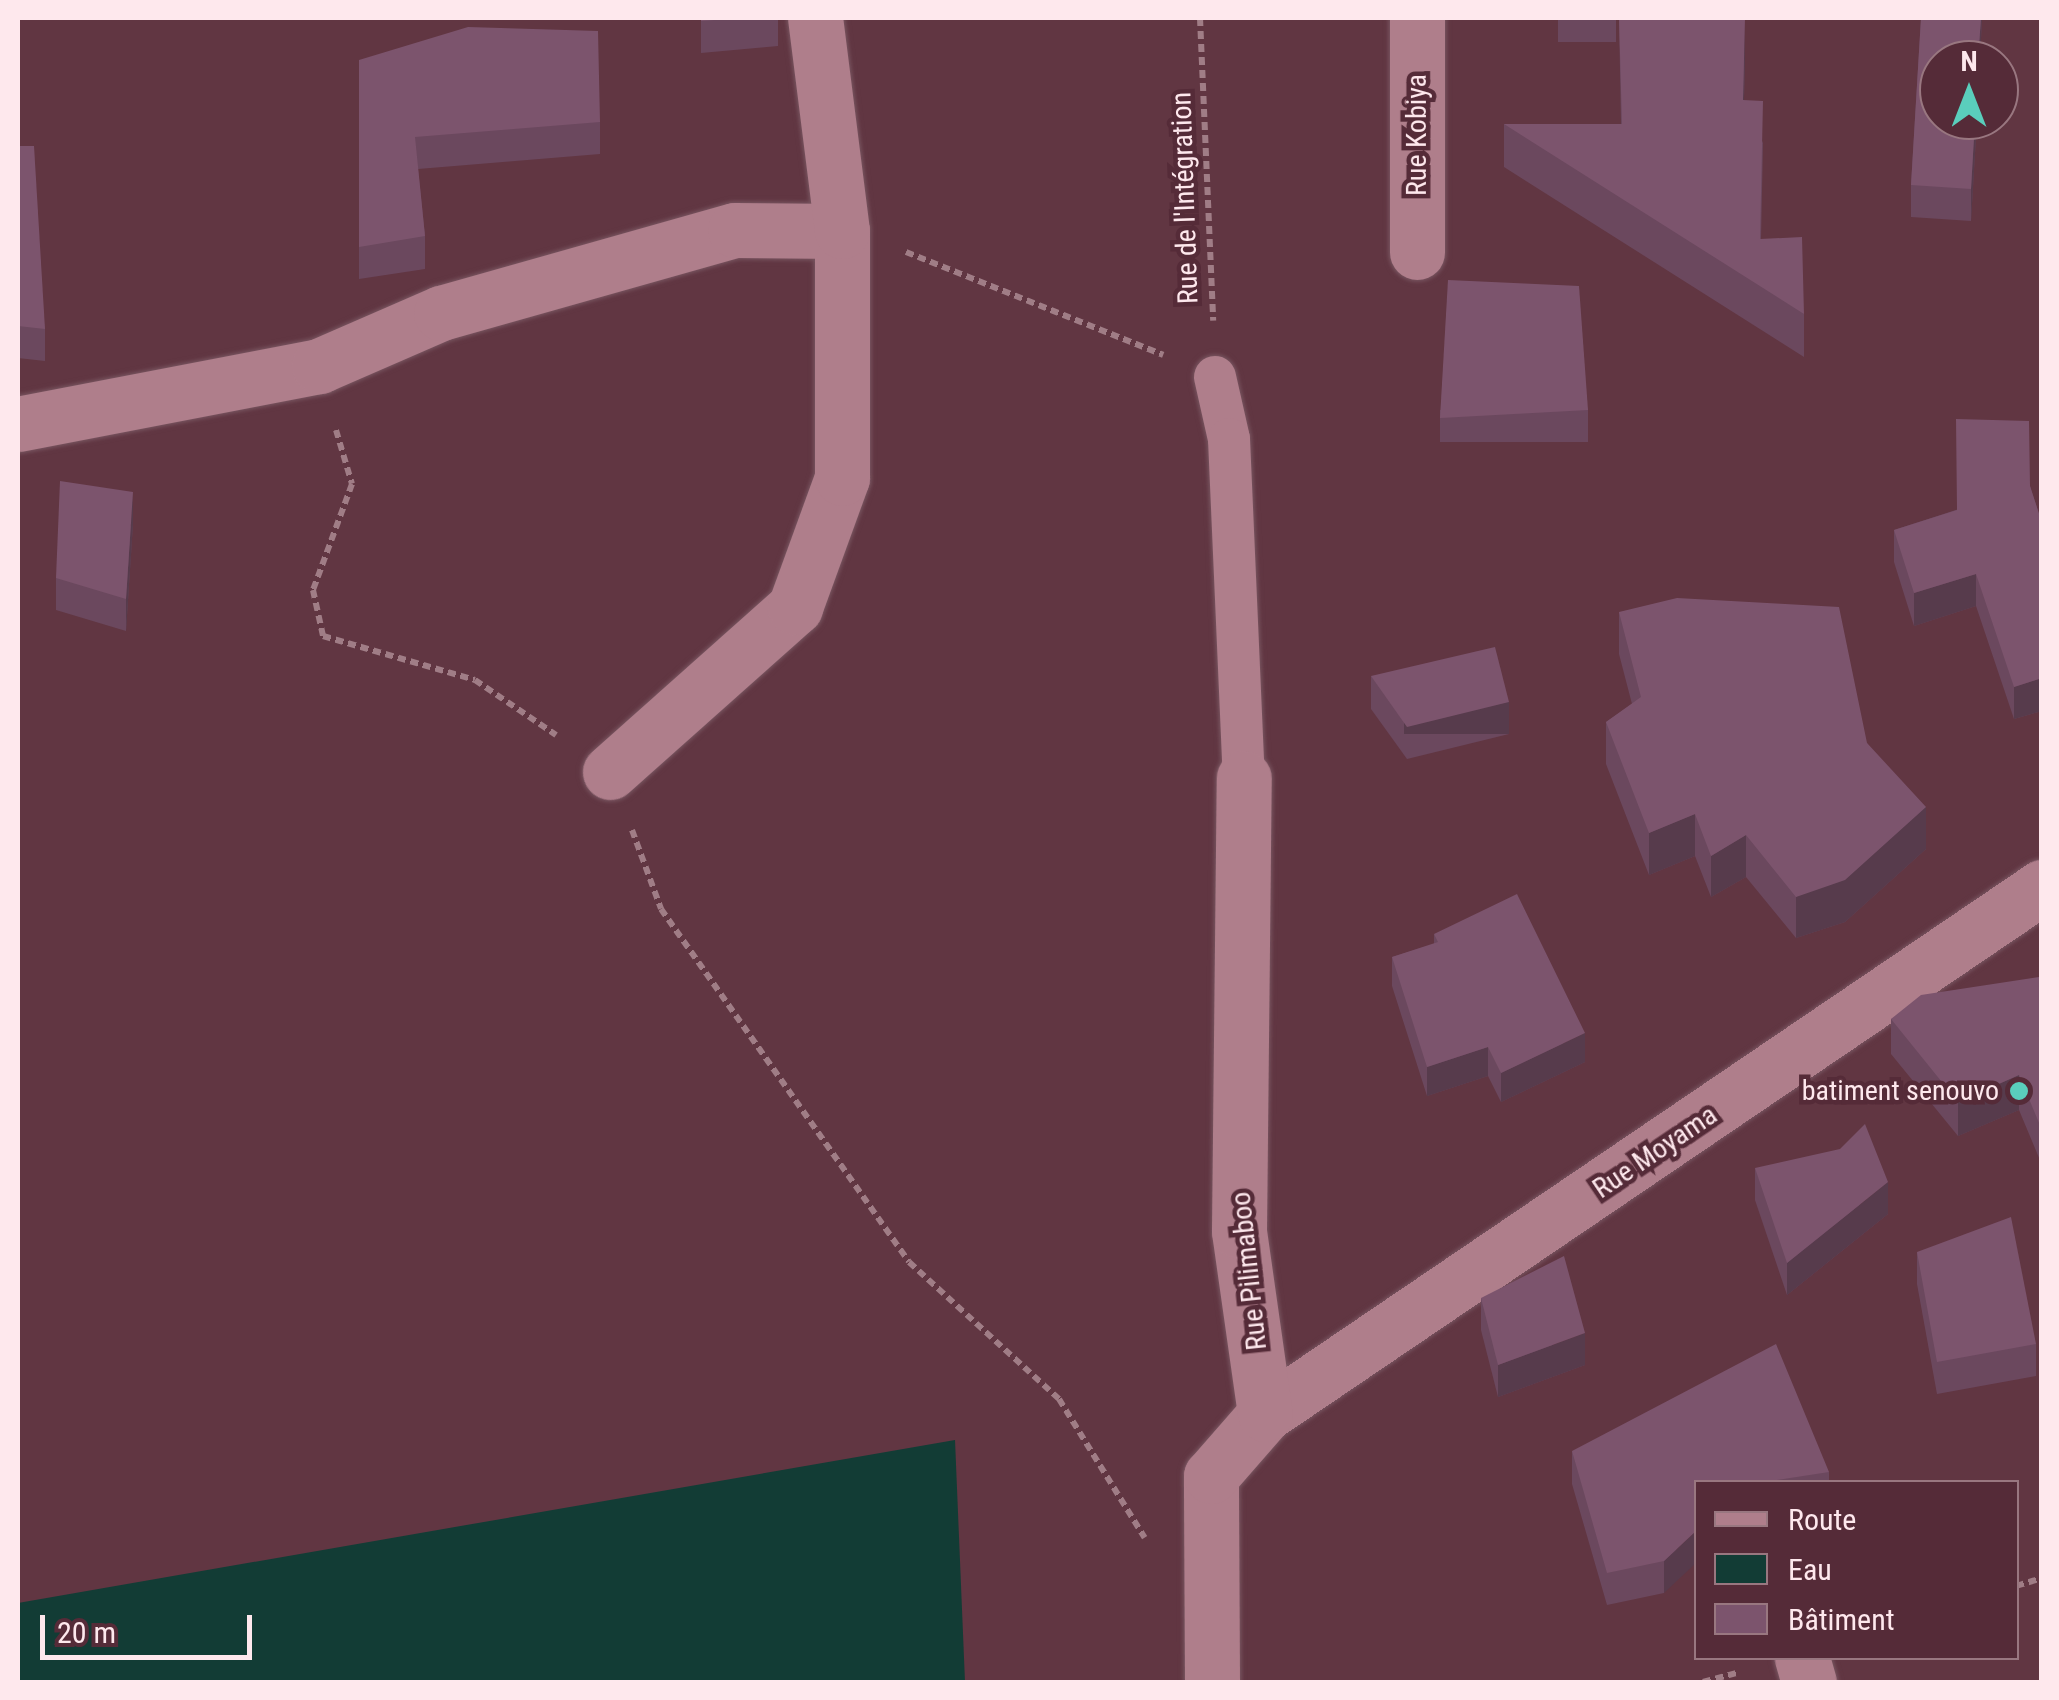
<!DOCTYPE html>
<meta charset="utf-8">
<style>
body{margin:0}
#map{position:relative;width:2059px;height:1700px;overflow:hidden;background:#613642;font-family:"Roboto Condensed",sans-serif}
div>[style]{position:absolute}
.water>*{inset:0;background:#123c35}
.path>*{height:6px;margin-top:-3px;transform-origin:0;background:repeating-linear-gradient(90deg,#a07d86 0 8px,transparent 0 13px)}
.roads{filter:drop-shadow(0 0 2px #785560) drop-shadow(0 0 2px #785560)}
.lane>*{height:42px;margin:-21px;padding:0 21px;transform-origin:21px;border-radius:21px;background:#af7e8b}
.street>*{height:55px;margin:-27.5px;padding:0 27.5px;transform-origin:27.5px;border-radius:27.5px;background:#af7e8b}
.wall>*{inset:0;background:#6b485e;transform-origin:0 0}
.shaded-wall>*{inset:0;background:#573b4c;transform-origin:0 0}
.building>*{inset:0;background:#7c546d}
.dots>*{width:28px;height:28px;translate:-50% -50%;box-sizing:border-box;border:5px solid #552b38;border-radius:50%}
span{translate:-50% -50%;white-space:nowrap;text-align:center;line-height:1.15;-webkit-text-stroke:9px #552b38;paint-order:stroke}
.street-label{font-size:28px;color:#fee8ed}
.poi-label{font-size:28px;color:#fee8ed}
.right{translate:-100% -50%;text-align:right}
.frame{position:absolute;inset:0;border:20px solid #fee8ed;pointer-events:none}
.legend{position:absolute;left:1694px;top:1480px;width:325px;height:180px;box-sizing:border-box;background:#552b38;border:2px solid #997780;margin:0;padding:12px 18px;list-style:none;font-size:30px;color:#fee8ed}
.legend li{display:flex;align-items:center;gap:20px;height:50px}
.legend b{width:50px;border:2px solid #997780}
.north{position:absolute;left:1919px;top:40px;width:100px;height:100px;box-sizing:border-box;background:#552b38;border:2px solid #997780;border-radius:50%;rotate:0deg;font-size:28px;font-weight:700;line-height:40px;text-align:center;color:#fee8ed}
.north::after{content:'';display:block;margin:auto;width:35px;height:45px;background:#5acebc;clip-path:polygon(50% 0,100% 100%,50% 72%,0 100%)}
.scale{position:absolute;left:40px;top:1615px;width:212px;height:45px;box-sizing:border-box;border:5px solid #fee8ed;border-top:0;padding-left:12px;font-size:30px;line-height:35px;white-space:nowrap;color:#fee8ed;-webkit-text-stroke:8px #552b38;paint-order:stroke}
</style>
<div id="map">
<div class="water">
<i style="clip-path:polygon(955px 1440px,965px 1682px,18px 1682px,18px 1603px)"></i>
</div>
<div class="path">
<i style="left:1200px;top:18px;width:303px;rotate:87.5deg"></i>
<i style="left:906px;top:252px;width:277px;rotate:21.8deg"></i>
<i style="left:336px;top:430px;width:56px;rotate:73.5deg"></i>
<i style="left:352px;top:484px;width:113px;rotate:110.2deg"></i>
<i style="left:313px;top:590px;width:47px;rotate:77.7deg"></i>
<i style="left:323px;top:636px;width:158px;rotate:16.1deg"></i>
<i style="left:475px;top:680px;width:98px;rotate:34.2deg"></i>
<i style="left:632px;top:830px;width:84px;rotate:69.8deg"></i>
<i style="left:661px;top:909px;width:431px;rotate:54.9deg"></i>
<i style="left:909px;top:1262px;width:203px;rotate:42.4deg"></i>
<i style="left:1059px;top:1399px;width:163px;rotate:58.3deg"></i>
<i style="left:2016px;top:1586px;width:27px;rotate:-17deg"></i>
<i style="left:1703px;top:1682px;width:38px;rotate:-15deg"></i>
</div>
<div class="roads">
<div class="lane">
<i style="left:1215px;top:377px;width:64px;rotate:77.3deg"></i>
<i style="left:1229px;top:439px;width:339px;rotate:87.5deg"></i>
</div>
<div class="street">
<i style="left:1417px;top:18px;width:234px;rotate:90deg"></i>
<i style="left:18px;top:424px;width:307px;rotate:-10.9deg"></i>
<i style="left:319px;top:366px;width:133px;rotate:-23.5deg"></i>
<i style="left:441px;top:313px;width:305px;rotate:-15.8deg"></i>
<i style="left:735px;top:230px;width:107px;rotate:0.5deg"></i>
<i style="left:610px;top:772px;width:248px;rotate:-41.7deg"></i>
<i style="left:795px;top:607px;width:137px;rotate:-70deg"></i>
<i style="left:842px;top:478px;width:247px;rotate:-90deg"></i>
<i style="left:842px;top:231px;width:215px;rotate:-97.2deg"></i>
<i style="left:1265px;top:1414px;width:939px;rotate:-34.15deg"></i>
<i style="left:1802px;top:1658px;width:25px;rotate:74deg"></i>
<i style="left:1212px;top:1682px;width:206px;rotate:-90.3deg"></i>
<i style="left:1211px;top:1476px;width:82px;rotate:-48.9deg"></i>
<i style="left:1265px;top:1414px;width:185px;rotate:-98.1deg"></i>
<i style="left:1239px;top:1231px;width:453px;rotate:-89.4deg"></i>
</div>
</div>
<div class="wall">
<i style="clip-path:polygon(701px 18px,778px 18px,778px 46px,701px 53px)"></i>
<i style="left:1558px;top:18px;width:58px;height:24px"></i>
<i style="clip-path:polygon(1619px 18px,1745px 54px,1744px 100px,1763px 143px,1761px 239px,1804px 314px,1804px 357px,1504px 167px,1504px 124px,1621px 124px)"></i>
<i style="clip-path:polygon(1921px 18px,1982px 18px,1980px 60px,1939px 60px,1939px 120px,1977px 120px,1971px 221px,1911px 217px,1911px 185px)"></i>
<i style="clip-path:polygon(359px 60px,600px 122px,600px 154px,418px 169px,425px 236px,425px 269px,359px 279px)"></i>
<i style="clip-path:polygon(18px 146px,45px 329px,45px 361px,18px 358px)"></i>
<i style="left:1588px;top:410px;width:32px;height:148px;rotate:90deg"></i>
<i style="clip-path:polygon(2030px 486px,2042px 523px,2042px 711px,2014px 719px,1976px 606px,1914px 626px,1894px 562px,1894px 530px)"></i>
<i style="clip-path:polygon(133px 524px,126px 631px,56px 610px,56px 578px)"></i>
<i style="clip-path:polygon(1619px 612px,1867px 743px,1926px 849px,1845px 922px,1796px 938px,1746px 877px,1711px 897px,1695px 856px,1649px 875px,1606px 764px,1606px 722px,1632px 704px,1619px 654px)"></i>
<i style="clip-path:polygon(1371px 676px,1509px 734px,1407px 759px,1371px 709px)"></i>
<i style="clip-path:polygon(1434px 934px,1585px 1062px,1501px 1102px,1488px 1076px,1427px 1096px,1392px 986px,1392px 957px,1434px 944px)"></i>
<i style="clip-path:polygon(2042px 981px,2042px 1165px,2019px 1110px,1958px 1136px,1891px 1054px,1891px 1019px)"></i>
<i style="clip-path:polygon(1755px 1168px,1888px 1214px,1787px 1295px,1755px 1200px)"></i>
<i style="clip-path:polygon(1917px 1252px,2036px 1344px,2036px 1376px,1937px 1394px,1917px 1284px)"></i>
<i style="clip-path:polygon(1481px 1298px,1585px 1365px,1498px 1397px,1481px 1330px)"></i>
<i style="clip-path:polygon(1572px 1451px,1829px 1472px,1829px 1482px,1696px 1482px,1664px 1593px,1607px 1605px,1572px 1484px)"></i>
</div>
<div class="shaded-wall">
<i style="clip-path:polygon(1745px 18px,1745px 54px,1743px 143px,1743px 100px)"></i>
<i style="clip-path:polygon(1981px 18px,1982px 18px,1980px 60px,1978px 60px)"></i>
<i style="clip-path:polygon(1975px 120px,1977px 120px,1971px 221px,1971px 189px)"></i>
<i style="clip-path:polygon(133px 492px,133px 524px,126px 631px,126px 599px)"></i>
<i style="clip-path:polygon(1976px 574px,1976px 606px,1914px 626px,1914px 593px)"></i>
<i style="clip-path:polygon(2042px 678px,2042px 711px,2014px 719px,2014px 687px)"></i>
<i style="left:1509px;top:702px;width:32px;height:105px;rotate:90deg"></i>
<i style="clip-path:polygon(1926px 807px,1926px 849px,1845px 922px,1796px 938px,1796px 897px)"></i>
<i style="clip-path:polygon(1695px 814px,1695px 856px,1649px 875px,1649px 833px)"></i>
<i style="clip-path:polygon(1746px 835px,1746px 877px,1711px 897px,1711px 856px)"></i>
<i style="clip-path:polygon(1585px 1033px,1585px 1062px,1501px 1102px,1501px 1073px)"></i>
<i style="clip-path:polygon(1488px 1047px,1488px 1076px,1427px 1096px,1427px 1067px)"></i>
<i style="clip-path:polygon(2019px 1075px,2019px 1110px,1958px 1136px,1958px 1102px)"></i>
<i style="clip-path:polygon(1888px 1182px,1888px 1214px,1787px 1295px,1787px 1263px)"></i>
<i style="clip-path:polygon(1585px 1333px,1585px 1365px,1498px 1397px,1498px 1365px)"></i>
<i style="clip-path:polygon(1696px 1531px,1696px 1563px,1664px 1593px,1664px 1561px)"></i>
</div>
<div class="building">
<i style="clip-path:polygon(701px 18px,741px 18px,701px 21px)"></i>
<i style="clip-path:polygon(1619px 18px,1745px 18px,1743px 100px,1763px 101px,1760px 239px,1802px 237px,1804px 314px,1504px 124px,1622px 124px)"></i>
<i style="clip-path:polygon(1921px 18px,1981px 18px,1978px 60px,1939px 60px,1939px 120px,1975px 120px,1971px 189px,1911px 185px)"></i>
<i style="clip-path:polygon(468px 27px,598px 31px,600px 122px,415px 137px,425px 236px,359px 247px,359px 60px)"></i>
<i style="clip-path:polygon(18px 146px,34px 146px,45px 329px,18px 326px)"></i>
<i style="clip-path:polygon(1448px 280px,1579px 286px,1588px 410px,1440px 418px)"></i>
<i style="clip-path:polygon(1956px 419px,2029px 421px,2030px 486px,2042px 523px,2042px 678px,2014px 687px,1976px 574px,1914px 593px,1894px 530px,1957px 510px)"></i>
<i style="clip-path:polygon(60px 481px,133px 492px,126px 599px,56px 578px)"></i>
<i style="clip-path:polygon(1677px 598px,1839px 607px,1867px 743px,1926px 807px,1845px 880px,1796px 897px,1746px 835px,1711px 856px,1695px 814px,1649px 833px,1606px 722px,1641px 697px,1619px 612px)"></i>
<i style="clip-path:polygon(1495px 647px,1509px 702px,1407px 727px,1371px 676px)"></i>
<i style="clip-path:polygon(1517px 894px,1585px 1033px,1501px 1073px,1488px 1047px,1427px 1067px,1392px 957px,1438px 942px,1434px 934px)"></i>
<i style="clip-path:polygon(2039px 977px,2042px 981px,2042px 1130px,2019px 1075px,1958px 1102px,1891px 1019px,1921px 995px)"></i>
<i style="clip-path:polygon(1865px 1124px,1888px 1182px,1787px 1263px,1755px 1168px,1840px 1149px)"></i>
<i style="clip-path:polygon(2011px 1217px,2036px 1344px,1937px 1362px,1917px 1252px)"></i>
<i style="clip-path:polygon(1564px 1256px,1585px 1333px,1498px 1365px,1481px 1298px)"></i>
<i style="clip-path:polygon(1776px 1344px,1829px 1472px,1764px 1482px,1696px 1482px,1696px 1531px,1664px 1561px,1607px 1573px,1572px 1451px)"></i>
</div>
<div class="dots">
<i style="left:2019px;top:1091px;background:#5acebc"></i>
</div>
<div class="street-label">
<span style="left:1417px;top:135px;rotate:-90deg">Rue Kobiya</span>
<span style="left:1185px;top:198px;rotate:-92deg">Rue de l'Intégration</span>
<span style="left:1655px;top:1152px;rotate:-34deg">Rue Moyama</span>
<span style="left:1249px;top:1271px;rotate:-96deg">Rue Pilimaboo</span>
</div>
<div class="poi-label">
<span class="right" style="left:1999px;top:1091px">batiment senouvo</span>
</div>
<div class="frame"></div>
<ul class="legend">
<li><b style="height:12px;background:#af7e8b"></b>Route</li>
<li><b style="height:28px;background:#123c35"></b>Eau</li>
<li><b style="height:28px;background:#7c546d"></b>Bâtiment</li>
</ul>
<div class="north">N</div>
<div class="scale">20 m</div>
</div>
